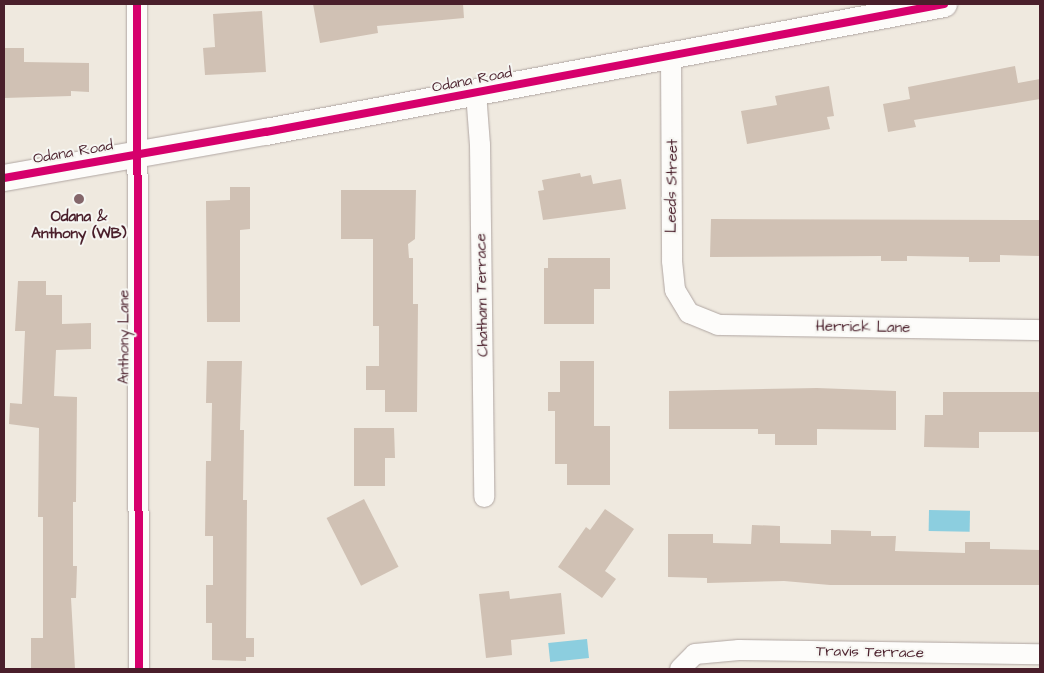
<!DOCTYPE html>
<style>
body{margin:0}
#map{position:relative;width:1044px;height:673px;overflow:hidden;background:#efe9df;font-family:"Architects Daughter",sans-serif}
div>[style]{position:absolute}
.water>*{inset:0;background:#8ccedf;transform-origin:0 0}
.building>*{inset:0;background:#d0c1b4;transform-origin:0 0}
.roads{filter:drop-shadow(0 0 1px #b0a6a2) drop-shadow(0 0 1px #b0a6a2)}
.minor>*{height:20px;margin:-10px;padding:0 10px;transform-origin:10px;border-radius:10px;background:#fdfcfa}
.tertiary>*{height:26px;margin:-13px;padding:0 13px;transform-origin:13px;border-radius:13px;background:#fdfcfa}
.cycleway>*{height:8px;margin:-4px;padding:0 4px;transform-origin:4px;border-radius:4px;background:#d6006c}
.dots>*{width:14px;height:14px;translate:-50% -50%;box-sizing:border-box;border:2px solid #f6f6f2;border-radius:50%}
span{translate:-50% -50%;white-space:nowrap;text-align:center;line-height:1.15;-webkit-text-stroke:4px #f6f6f2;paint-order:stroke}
.street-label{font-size:15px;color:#4a1f2b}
.poi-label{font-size:15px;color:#4a1f2b;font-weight:700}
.frame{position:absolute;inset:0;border:5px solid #4a1f2b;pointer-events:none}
</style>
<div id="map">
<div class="water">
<i style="left:929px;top:510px;width:41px;height:21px;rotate:1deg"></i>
<i style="left:587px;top:639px;width:19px;height:39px;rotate:84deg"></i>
</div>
<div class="building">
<i style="clip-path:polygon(313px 4px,463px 4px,464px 18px,377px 26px,378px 33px,320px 43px)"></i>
<i style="clip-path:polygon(262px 11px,266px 72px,205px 75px,203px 48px,215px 47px,213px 14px)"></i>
<i style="clip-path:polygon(4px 48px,24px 48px,24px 62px,89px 63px,89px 92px,71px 91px,71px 96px,4px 98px)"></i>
<i style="clip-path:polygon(1015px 66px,1018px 83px,1040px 79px,1040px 99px,914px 120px,916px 127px,888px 132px,883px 104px,910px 99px,908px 87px)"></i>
<i style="clip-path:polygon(829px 86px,834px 116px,827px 117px,830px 129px,747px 144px,741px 111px,777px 105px,775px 96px)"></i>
<i style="clip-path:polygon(580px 173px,581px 177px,591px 175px,593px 184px,621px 179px,626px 209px,543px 220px,538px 191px,544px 190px,542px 180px)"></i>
<i style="clip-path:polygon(230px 187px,250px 187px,250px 229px,240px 230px,240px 322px,207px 322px,206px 201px,230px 200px)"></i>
<i style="clip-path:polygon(341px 190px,416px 190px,415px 239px,408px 244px,409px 258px,413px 258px,413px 304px,418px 304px,417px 412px,385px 412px,385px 390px,366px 390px,366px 366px,379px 366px,379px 326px,373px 326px,373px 239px,341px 239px)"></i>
<i style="clip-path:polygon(711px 219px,1040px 220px,1040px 256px,1000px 255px,1000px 262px,969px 262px,969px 257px,907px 256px,907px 261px,881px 261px,881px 256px,710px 257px)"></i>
<i style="clip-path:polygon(548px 258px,610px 258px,610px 289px,594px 289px,594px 324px,544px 324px,544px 268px,548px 268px)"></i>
<i style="clip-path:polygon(18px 281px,46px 281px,46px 295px,62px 295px,62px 324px,91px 323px,91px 349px,56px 350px,54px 396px,77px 397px,76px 502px,73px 502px,73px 566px,77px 566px,76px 598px,71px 598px,75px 669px,31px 669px,31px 638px,43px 638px,43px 517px,38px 517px,39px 428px,9px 424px,10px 403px,22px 404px,25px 331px,15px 331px)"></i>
<i style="clip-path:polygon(207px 361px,242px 361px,240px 430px,244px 430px,243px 500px,247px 500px,246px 638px,254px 638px,254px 657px,246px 657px,246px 661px,212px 660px,212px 623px,206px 623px,206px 585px,213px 585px,213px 536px,205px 536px,206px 461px,211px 461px,212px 403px,206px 403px)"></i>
<i style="clip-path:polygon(560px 361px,594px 361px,594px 426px,610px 426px,610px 485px,567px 485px,567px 464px,555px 464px,555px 411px,548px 411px,548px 392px,560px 392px)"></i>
<i style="clip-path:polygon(817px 388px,896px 391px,896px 430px,817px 429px,817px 445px,775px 445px,775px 434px,758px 434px,758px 429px,669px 429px,669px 391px)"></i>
<i style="clip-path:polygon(943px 392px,1040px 392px,1040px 432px,979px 432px,979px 448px,924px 447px,925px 415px,943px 415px)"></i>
<i style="clip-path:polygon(354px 428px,394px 428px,395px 458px,385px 458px,385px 486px,354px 486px)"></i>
<i style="left:364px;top:499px;width:76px;height:42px;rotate:63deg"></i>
<i style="clip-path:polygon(605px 509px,634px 529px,605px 571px,616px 579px,602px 598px,558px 567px,586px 527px,590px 530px)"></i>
<i style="clip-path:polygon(752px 525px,780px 526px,780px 543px,831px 544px,831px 530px,871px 531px,871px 536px,896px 536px,895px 551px,965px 553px,965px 542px,990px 542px,990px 549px,1040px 550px,1040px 585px,830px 585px,784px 581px,707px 583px,707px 578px,668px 577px,668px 534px,713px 534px,713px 543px,751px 544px)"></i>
<i style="clip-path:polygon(509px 591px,510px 599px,561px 593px,565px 634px,511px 640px,512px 655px,486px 658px,479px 594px)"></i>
</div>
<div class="roads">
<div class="minor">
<i style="left:137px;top:4px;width:665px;rotate:89.83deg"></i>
<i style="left:671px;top:55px;width:206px;rotate:89.7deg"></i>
<i style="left:672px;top:261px;width:29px;rotate:84deg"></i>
<i style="left:675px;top:290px;width:27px;rotate:59deg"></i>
<i style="left:689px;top:313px;width:31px;rotate:22deg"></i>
<i style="left:718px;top:325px;width:322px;rotate:0.9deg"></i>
<i style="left:476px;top:93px;width:52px;rotate:85.6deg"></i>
<i style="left:480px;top:145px;width:352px;rotate:89.3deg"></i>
<i style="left:680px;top:669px;width:21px;rotate:-45deg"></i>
<i style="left:695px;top:654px;width:44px;rotate:-5.2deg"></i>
<i style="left:739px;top:650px;width:301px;rotate:0.8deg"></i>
</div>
<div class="tertiary">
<i style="left:4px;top:178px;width:266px;rotate:-10deg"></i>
<i style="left:266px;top:132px;width:690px;rotate:-10.69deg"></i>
</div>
</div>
<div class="cycleway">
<i style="left:137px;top:4px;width:665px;rotate:89.83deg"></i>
<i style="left:4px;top:178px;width:266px;rotate:-10deg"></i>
<i style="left:266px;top:132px;width:690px;rotate:-10.69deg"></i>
</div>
<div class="dots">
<i style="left:79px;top:199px;background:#84666a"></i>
</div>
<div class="street-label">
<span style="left:472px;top:80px;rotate:-11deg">Odana Road</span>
<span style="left:73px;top:152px;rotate:-10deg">Odana Road</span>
<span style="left:672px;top:186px;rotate:-89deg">Leeds Street</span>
<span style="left:482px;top:295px;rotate:-91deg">Chatham Terrace</span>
<span style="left:863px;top:327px;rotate:1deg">Herrick Lane</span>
<span style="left:124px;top:337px;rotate:-90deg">Anthony Lane</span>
<span style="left:870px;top:652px;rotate:1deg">Travis Terrace</span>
</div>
<div class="poi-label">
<span style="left:79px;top:225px">Odana &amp;<br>Anthony (WB)</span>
</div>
<div class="frame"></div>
</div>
